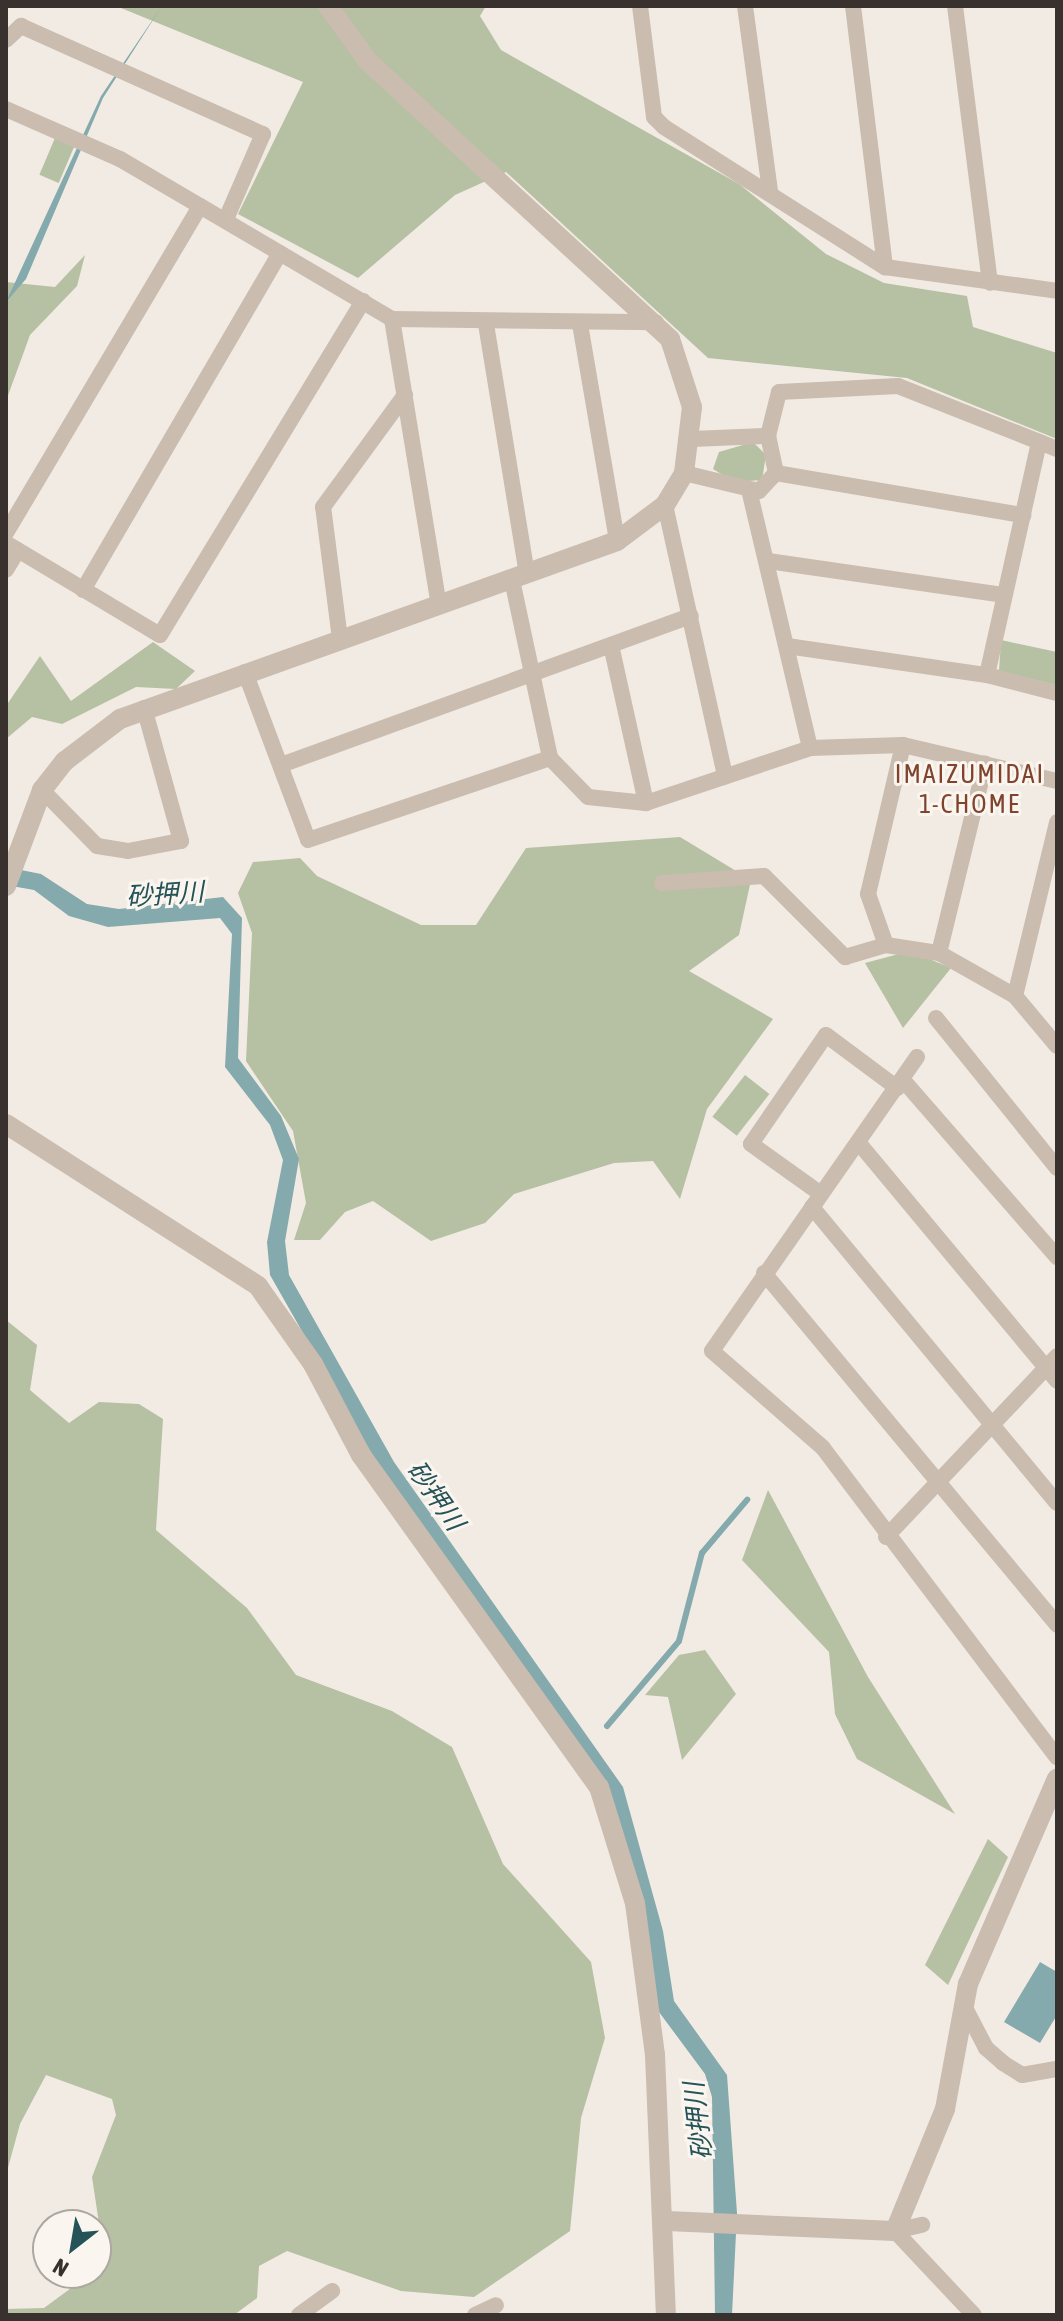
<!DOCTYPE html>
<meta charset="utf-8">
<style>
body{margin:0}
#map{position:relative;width:1063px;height:2321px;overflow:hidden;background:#f2ebe3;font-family:"Asap Condensed","Noto Sans JP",sans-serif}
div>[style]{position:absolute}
.green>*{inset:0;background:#b6c0a3;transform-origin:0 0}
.water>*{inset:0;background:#84aaad}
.stream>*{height:6px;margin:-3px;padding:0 3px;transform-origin:3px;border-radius:3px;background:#84aaad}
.minor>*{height:16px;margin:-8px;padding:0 8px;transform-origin:8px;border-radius:8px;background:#cabcaf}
.tertiary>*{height:20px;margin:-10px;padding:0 10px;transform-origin:10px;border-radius:10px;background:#cabcaf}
span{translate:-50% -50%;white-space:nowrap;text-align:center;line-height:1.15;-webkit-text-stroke:6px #faf5ef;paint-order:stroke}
.neighbourhood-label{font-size:26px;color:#81432c;letter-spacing:2px}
.water-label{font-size:26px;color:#255358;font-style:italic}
.frame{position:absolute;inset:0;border:8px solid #39312d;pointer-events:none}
.north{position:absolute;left:32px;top:2209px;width:80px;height:80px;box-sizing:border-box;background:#faf5ef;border:2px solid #ada7a1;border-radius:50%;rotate:211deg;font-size:22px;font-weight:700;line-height:32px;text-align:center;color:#39312d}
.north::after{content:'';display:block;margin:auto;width:28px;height:36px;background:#255358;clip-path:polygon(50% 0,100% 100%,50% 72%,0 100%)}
</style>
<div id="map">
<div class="green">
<i style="clip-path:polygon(116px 6px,486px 6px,480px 16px,501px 50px,739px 184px,826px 254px,884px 283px,967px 296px,973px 327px,1057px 353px,1057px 439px,907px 378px,708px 358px,506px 172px,455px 195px,358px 278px,238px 214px,303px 82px)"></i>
<i style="left:55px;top:138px;width:21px;height:40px;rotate:23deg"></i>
<i style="clip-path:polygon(85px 255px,77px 286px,30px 335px,6px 401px,6px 282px,55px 287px)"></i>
<i style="clip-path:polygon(753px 442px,766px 455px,762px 480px,734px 482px,713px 469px,719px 452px)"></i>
<i style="clip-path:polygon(1001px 640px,1057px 652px,1057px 685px,999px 671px)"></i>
<i style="clip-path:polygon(153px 642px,195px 671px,176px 689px,136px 687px,62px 724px,32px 717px,6px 739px,6px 706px,40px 656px,71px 701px)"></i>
<i style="clip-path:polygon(680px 837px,751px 880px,739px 935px,689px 971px,773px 1019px,707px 1109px,680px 1199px,653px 1161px,614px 1163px,514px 1194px,485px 1223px,431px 1241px,373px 1201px,345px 1212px,320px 1240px,294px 1240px,306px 1203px,293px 1131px,246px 1061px,252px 933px,238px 893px,253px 862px,300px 858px,317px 876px,421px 925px,476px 925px,526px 848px)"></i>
<i style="clip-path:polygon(910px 951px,951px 968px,903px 1028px,865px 963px)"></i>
<i style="left:745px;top:1075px;width:31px;height:53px;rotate:38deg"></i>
<i style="clip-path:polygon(6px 1320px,37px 1345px,30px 1390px,69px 1423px,99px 1402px,139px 1404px,163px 1419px,156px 1530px,247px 1608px,296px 1675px,392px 1711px,452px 1747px,503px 1864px,591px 1962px,605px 2038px,581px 2118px,570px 2231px,474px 2297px,401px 2291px,287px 2251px,259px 2266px,257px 2298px,234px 2315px,6px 2315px,6px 2309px,44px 2308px,105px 2263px,92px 2177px,116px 2115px,112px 2099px,46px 2075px,20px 2124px,6px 2175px)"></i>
<i style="clip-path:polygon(768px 1490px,868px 1677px,955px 1814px,857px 1759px,835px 1714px,829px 1652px,742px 1560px)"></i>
<i style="clip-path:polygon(705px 1650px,736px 1694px,682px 1760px,668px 1697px,645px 1695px,679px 1655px)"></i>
<i style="clip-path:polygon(988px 1839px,1008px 1857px,948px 1985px,925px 1965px)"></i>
</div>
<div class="water">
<i style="clip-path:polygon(162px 6px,103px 98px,26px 279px,6px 302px,101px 96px)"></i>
<i style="clip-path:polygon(6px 867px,41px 874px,87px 904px,119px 909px,223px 897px,242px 918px,238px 1058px,281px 1116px,299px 1159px,285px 1241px,289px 1275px,394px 1462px,623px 1787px,663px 1931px,674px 2001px,727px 2075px,737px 2213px,732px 2315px,715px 2315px,712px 2097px,705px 2074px,659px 2012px,590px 1759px,373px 1456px,270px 1275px,267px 1242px,283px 1160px,270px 1125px,225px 1067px,232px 934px,220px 918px,108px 927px,69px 916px,34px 890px,6px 885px)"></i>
<i style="clip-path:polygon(1040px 1962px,1057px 1972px,1057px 2015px,1040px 2043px,1004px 2022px)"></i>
</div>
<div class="stream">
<i style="left:607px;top:1726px;width:111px;rotate:-49.7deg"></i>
<i style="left:679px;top:1641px;width:91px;rotate:-75.4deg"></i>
<i style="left:702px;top:1553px;width:70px;rotate:-49.7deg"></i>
</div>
<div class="minor">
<i style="left:640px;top:6px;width:112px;rotate:82.8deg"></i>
<i style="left:654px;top:117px;width:14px;rotate:45deg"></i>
<i style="left:664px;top:127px;width:262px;rotate:32.4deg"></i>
<i style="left:885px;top:267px;width:174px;rotate:7.9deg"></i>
<i style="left:745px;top:6px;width:188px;rotate:82.3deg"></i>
<i style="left:853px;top:6px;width:263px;rotate:83deg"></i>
<i style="left:955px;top:6px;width:279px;rotate:82.8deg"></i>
<i style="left:6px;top:40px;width:21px;rotate:-43deg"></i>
<i style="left:21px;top:26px;width:265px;rotate:24.1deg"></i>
<i style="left:263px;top:134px;width:93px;rotate:113.5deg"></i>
<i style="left:6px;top:109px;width:124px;rotate:23.7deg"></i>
<i style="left:120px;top:159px;width:93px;rotate:30.4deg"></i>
<i style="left:392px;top:319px;width:291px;rotate:80.7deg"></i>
<i style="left:486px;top:324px;width:254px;rotate:80.7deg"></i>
<i style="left:580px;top:324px;width:220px;rotate:80.3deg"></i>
<i style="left:692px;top:439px;width:76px;rotate:-2.3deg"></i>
<i style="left:684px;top:473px;width:77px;rotate:13.5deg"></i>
<i style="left:759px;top:491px;width:25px;rotate:-47deg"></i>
<i style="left:776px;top:473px;width:38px;rotate:-102deg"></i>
<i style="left:768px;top:436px;width:45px;rotate:-76deg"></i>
<i style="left:779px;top:392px;width:119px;rotate:-2.9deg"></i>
<i style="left:898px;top:386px;width:171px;rotate:21.6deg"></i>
<i style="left:776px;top:473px;width:251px;rotate:9.7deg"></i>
<i style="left:750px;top:494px;width:261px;rotate:76.7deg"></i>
<i style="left:665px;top:505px;width:278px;rotate:77.5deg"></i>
<i style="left:6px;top:533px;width:380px;rotate:-59.3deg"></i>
<i style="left:200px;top:206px;width:223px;rotate:30.5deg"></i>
<i style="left:392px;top:319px;width:264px;rotate:0.7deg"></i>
<i style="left:6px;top:543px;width:179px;rotate:30.9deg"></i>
<i style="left:160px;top:635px;width:391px;rotate:-58.7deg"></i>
<i style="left:768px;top:561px;width:239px;rotate:8.2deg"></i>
<i style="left:6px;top:570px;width:23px;rotate:-59deg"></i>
<i style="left:512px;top:580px;width:182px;rotate:77.9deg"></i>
<i style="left:550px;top:758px;width:54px;rotate:45.7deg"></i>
<i style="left:588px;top:797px;width:58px;rotate:5.9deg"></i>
<i style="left:646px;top:803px;width:173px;rotate:-18.5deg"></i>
<i style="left:810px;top:748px;width:93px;rotate:-1.8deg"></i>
<i style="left:903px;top:745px;width:158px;rotate:13.2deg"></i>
<i style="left:83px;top:590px;width:390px;rotate:-59.7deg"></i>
<i style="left:340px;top:639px;width:133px;rotate:-97.3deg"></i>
<i style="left:323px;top:507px;width:139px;rotate:-53.8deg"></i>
<i style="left:611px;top:645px;width:162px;rotate:77.5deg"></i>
<i style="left:787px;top:646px;width:202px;rotate:8.3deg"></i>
<i style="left:987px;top:675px;width:72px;rotate:14.4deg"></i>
<i style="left:245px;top:672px;width:179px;rotate:69.4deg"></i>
<i style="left:308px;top:840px;width:256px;rotate:-18.7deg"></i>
<i style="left:987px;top:675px;width:239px;rotate:-77.4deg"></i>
<i style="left:903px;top:745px;width:153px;rotate:103.2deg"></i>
<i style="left:868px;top:894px;width:54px;rotate:70.6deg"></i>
<i style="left:886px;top:945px;width:54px;rotate:8.6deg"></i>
<i style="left:939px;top:953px;width:87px;rotate:29.5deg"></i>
<i style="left:1015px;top:996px;width:65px;rotate:50deg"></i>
<i style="left:281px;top:765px;width:436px;rotate:-20deg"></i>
<i style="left:42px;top:790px;width:78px;rotate:45.5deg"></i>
<i style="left:97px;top:846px;width:31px;rotate:9deg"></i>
<i style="left:128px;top:851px;width:54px;rotate:-10.7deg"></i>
<i style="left:181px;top:841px;width:138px;rotate:-105.5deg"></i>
<i style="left:662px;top:883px;width:102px;rotate:-3.9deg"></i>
<i style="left:764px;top:876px;width:115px;rotate:45deg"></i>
<i style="left:845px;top:957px;width:43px;rotate:-16.3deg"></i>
<i style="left:939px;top:953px;width:195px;rotate:-76.3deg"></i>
<i style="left:1015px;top:996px;width:179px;rotate:-76.4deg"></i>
<i style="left:936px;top:1018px;width:193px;rotate:51.1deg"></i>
<i style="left:917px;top:1057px;width:358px;rotate:124.9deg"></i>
<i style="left:712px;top:1351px;width:147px;rotate:41.1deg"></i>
<i style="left:823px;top:1448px;width:388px;rotate:52.9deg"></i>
<i style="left:903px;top:1080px;width:235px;rotate:49deg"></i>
<i style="left:858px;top:1142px;width:311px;rotate:50.2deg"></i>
<i style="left:821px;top:1194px;width:86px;rotate:-144.5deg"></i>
<i style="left:751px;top:1144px;width:132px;rotate:-55.5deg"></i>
<i style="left:826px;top:1035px;width:89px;rotate:36.7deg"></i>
<i style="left:812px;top:1207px;width:384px;rotate:50.4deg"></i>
<i style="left:764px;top:1273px;width:458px;rotate:50.2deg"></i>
<i style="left:886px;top:1537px;width:249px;rotate:-46.6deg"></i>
<i style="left:963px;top:2004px;width:50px;rotate:62.4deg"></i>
<i style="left:986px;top:2048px;width:23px;rotate:41deg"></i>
<i style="left:1003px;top:2063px;width:22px;rotate:32deg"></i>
<i style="left:1022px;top:2075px;width:36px;rotate:-10deg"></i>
<i style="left:895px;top:2231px;width:115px;rotate:46.8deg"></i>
<i style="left:895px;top:2231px;width:28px;rotate:-13deg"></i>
<i style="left:299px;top:2315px;width:41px;rotate:-36deg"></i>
<i style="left:475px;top:2315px;width:23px;rotate:-25deg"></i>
</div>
<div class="tertiary">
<i style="left:6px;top:886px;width:103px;rotate:-69.4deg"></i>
<i style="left:42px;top:790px;width:37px;rotate:-52deg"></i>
<i style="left:65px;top:761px;width:69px;rotate:-37.4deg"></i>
<i style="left:120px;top:719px;width:528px;rotate:-19.7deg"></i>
<i style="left:617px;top:541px;width:60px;rotate:-36.9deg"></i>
<i style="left:665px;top:505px;width:37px;rotate:-59deg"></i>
<i style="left:684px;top:473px;width:66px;rotate:-83.1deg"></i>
<i style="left:692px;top:407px;width:71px;rotate:-107.9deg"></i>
<i style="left:670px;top:339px;width:412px;rotate:-137.4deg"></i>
<i style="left:367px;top:60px;width:67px;rotate:-125.8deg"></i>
<i style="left:6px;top:1124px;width:300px;rotate:32.7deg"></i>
<i style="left:258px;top:1286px;width:95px;rotate:54.8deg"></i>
<i style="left:313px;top:1364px;width:103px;rotate:62.2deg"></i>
<i style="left:361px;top:1455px;width:408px;rotate:54.4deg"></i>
<i style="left:599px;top:1787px;width:121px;rotate:72.8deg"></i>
<i style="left:635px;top:1903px;width:153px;rotate:82.5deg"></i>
<i style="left:655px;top:2055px;width:260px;rotate:87.6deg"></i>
<i style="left:667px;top:2221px;width:228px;rotate:2.5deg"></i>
<i style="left:895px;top:2231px;width:132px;rotate:-67.7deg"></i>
<i style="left:945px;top:2109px;width:127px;rotate:-79.6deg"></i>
<i style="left:968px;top:1984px;width:224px;rotate:-66.6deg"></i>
</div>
<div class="neighbourhood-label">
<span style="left:970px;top:790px">IMAIZUMIDAI<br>1-CHOME</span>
</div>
<div class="water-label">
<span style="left:165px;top:895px;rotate:-4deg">砂押川</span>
<span style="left:435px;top:1496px;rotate:55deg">砂押川</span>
<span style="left:699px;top:2121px;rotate:-97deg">砂押川</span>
</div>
<div class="frame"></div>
<div class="north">N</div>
</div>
